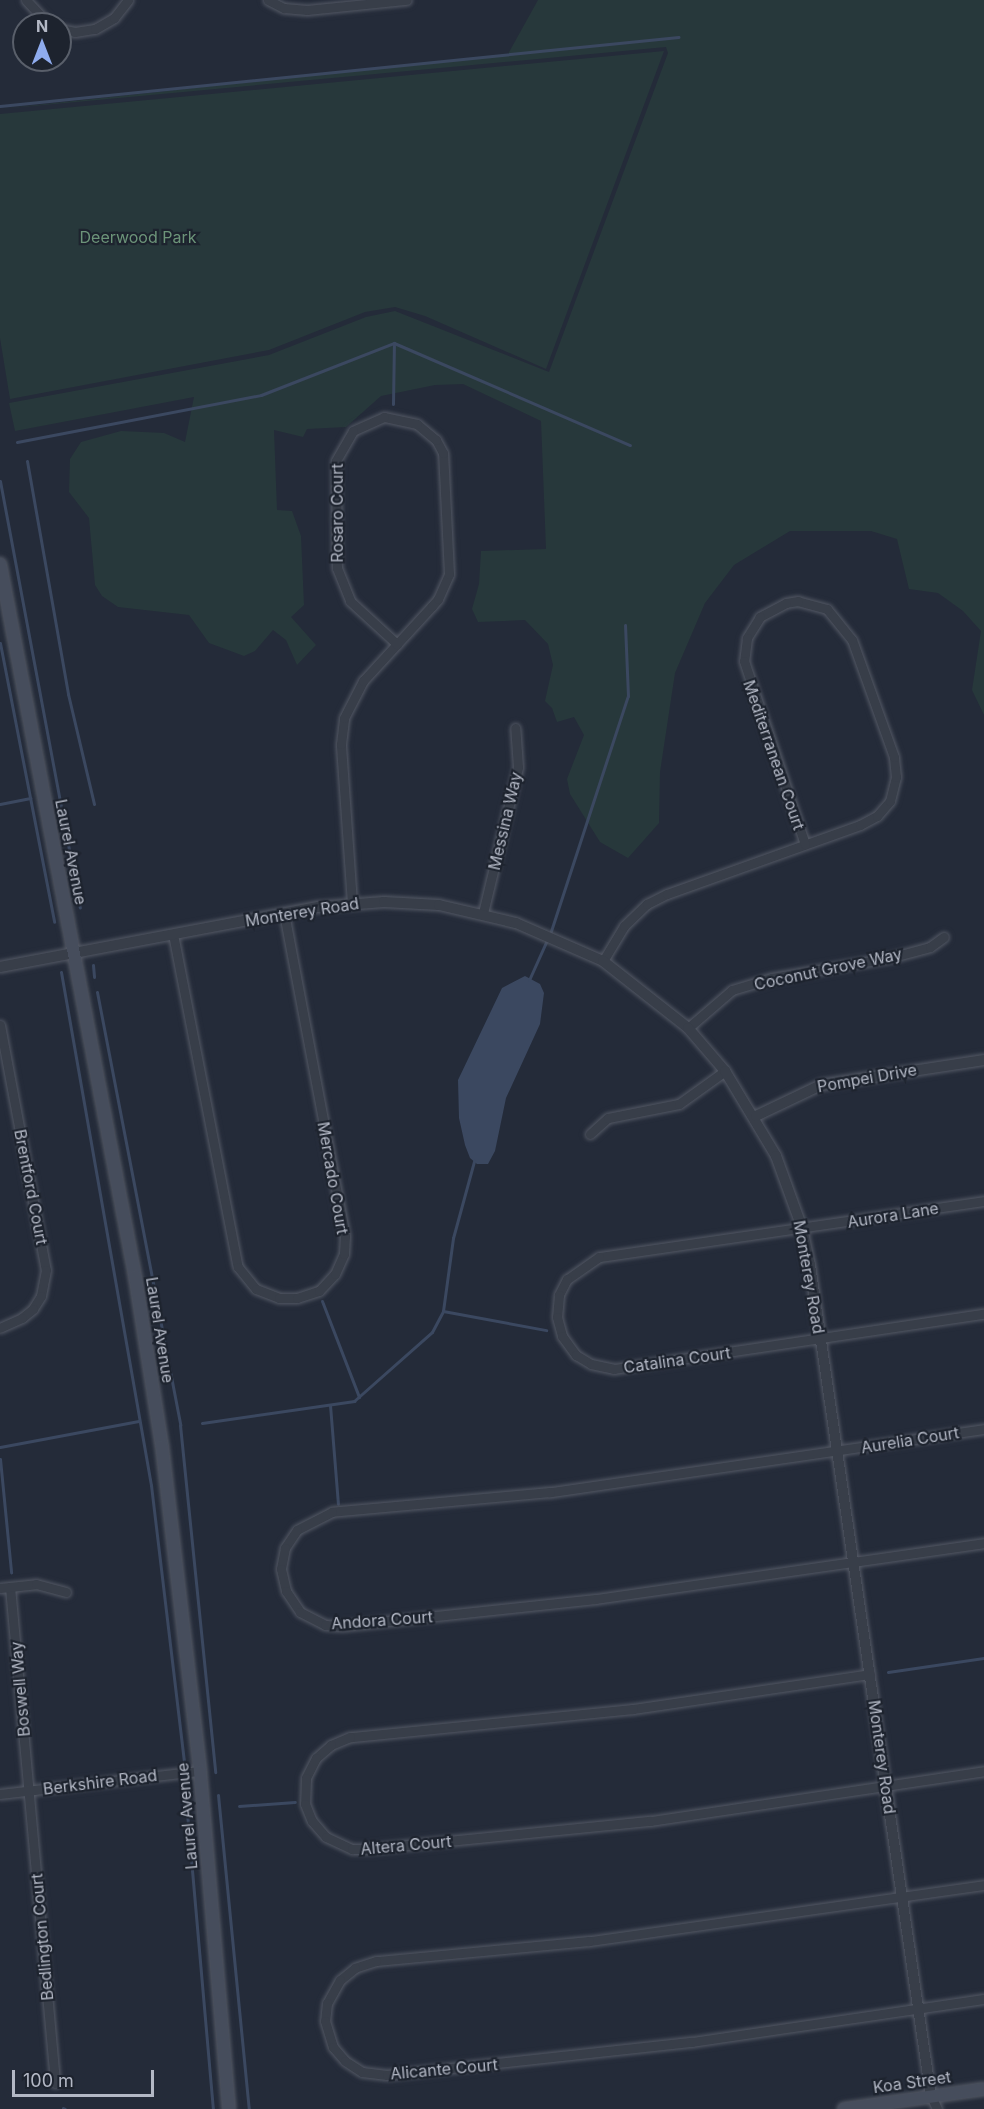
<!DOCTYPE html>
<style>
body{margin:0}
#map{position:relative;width:984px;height:2109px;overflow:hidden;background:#242b39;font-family:Inter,sans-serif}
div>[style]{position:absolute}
.green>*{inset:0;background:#27383b}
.water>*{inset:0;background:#3b4860}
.stream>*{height:3px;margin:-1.5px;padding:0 1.5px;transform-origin:1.5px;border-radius:1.5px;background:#3b4860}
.roads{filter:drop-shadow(0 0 2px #535864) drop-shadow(0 0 2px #535864)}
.minor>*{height:9px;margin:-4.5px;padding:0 4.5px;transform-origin:4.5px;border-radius:4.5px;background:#383e49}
.tertiary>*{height:10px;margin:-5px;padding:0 5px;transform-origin:5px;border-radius:5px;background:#383e49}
.secondary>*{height:12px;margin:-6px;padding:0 6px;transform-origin:6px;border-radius:6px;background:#464d5c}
span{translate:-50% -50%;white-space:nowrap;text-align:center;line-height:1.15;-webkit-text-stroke:4.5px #1d232e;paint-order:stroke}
.park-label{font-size:16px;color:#6c9479}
.street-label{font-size:16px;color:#b3b8c5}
.north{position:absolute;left:12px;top:12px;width:60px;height:60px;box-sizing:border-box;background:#1d232e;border:2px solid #595f6a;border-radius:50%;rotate:0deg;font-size:16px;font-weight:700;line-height:24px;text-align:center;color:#b3b8c5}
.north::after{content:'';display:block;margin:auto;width:21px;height:27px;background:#8facee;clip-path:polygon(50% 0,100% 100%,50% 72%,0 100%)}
.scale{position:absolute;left:12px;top:2070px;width:142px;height:27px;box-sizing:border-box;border:3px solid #b3b8c5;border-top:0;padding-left:8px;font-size:18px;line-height:21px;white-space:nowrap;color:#b3b8c5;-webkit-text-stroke:4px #1d232e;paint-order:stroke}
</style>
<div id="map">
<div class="green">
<i style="clip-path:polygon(538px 0,984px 0,984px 715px,972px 690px,981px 631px,963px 611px,938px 593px,909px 589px,897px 539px,871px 531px,790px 531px,734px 565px,705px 603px,675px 673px,660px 772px,659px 823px,628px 858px,600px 842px,570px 794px,567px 779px,584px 735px,574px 717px,557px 722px,552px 708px,545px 701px,553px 665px,548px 644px,525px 620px,478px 622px,472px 609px,479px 584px,481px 551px,546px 549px,541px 421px,463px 384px,435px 385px,381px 396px,346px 427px,307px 429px,303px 437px,274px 430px,277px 510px,292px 511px,301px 536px,304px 605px,291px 617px,316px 645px,297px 665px,286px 640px,273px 630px,255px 651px,244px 656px,209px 643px,189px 615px,118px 607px,102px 596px,95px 585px,89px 518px,69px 492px,70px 459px,81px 442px,121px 431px,164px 433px,185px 442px,194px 397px,15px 431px,9px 403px,269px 355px,366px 317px,395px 311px,549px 372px,668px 53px,666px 47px,0 109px,508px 54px)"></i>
<i style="clip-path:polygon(664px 51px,546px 369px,425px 316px,395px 307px,365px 312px,269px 350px,10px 399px,0 338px,0 114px)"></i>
</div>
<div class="water">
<i style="clip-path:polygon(525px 976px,540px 984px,544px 993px,540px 1024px,506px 1098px,495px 1151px,488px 1164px,477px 1164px,470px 1158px,465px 1145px,459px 1118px,458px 1080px,502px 988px)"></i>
</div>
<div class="stream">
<i style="left:0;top:106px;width:682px;rotate:-5.81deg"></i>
<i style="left:393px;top:404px;width:61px;rotate:-89.1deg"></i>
<i style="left:17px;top:442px;width:248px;rotate:-10.9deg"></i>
<i style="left:261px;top:395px;width:143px;rotate:-21.4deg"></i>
<i style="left:394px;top:343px;width:257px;rotate:23.4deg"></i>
<i style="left:27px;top:461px;width:237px;rotate:80deg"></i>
<i style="left:68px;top:694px;width:113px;rotate:76.7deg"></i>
<i style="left:0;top:481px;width:434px;rotate:79.4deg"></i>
<i style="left:0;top:643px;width:284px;rotate:79deg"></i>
<i style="left:0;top:804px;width:31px;rotate:-11deg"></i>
<i style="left:550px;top:934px;width:250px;rotate:-71.9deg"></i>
<i style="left:628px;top:696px;width:71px;rotate:-92.4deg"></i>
<i style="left:93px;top:965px;width:12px;rotate:85deg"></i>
<i style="left:61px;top:972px;width:521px;rotate:80.05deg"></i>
<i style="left:151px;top:1485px;width:277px;rotate:83.2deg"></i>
<i style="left:529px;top:980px;width:44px;rotate:-65.8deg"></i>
<i style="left:97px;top:992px;width:441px;rotate:79.1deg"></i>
<i style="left:180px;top:1425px;width:349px;rotate:84.2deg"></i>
<i style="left:322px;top:1301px;width:103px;rotate:68.9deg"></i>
<i style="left:443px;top:1311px;width:105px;rotate:10.5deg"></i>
<i style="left:330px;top:1405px;width:99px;rotate:85.4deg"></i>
<i style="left:202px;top:1423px;width:154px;rotate:-8.2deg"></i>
<i style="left:354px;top:1401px;width:104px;rotate:-41.5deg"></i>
<i style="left:432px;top:1332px;width:24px;rotate:-62deg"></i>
<i style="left:443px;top:1311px;width:74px;rotate:-82.2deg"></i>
<i style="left:453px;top:1238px;width:80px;rotate:-74.7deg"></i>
<i style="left:0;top:1447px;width:141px;rotate:-10.6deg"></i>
<i style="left:0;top:1459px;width:114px;rotate:84.4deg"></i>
<i style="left:888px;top:1672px;width:97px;rotate:-8.3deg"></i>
<i style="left:185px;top:1790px;width:320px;rotate:85deg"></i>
<i style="left:218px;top:1795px;width:316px;rotate:84.4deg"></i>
<i style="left:239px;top:1806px;width:56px;rotate:-4.1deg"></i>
<i style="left:63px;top:2108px;width:2px;rotate:27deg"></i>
</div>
<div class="roads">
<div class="minor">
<i style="left:26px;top:0;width:33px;rotate:47deg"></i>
<i style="left:268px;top:0;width:18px;rotate:27deg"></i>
<i style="left:284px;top:8px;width:23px;rotate:5deg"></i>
<i style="left:307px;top:10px;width:100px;rotate:-5.8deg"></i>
<i style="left:60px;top:29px;width:15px;rotate:11deg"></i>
<i style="left:75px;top:32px;width:20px;rotate:-9deg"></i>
<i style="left:95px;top:29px;width:22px;rotate:-30deg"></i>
<i style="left:114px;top:18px;width:23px;rotate:-52deg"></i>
<i style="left:352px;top:903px;width:159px;rotate:-94deg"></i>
<i style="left:341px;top:744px;width:26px;rotate:-83deg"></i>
<i style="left:344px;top:718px;width:42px;rotate:-62.8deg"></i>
<i style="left:363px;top:681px;width:102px;rotate:-47.4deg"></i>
<i style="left:432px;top:606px;width:9px;rotate:-49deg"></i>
<i style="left:438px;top:599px;width:27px;rotate:-66deg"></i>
<i style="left:449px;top:574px;width:121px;rotate:-92.8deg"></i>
<i style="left:443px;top:453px;width:15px;rotate:-118deg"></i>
<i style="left:436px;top:440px;width:25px;rotate:-140deg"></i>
<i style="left:417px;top:424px;width:34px;rotate:-168deg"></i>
<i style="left:384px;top:417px;width:34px;rotate:156deg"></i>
<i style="left:353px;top:431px;width:34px;rotate:120deg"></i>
<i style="left:336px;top:461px;width:107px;rotate:89.5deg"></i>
<i style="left:337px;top:568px;width:35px;rotate:68deg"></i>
<i style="left:350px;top:601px;width:64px;rotate:42.5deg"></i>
<i style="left:483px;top:913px;width:150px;rotate:-76.5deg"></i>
<i style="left:518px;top:767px;width:39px;rotate:-94deg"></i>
<i style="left:173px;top:934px;width:339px;rotate:79deg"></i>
<i style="left:238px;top:1267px;width:28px;rotate:51deg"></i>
<i style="left:256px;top:1289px;width:25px;rotate:21deg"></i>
<i style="left:279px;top:1298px;width:18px"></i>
<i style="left:297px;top:1298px;width:23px;rotate:-18deg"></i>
<i style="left:319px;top:1291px;width:23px;rotate:-47deg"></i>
<i style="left:335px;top:1274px;width:22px;rotate:-66deg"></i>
<i style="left:344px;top:1254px;width:18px;rotate:-87deg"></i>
<i style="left:345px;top:1236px;width:328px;rotate:-100.7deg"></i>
<i style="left:603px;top:961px;width:41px;rotate:-59deg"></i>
<i style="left:624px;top:926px;width:32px;rotate:-44deg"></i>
<i style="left:647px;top:904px;width:22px;rotate:-27deg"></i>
<i style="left:667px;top:894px;width:205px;rotate:-19.7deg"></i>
<i style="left:860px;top:825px;width:19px;rotate:-28deg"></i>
<i style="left:877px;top:816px;width:20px;rotate:-49deg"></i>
<i style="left:890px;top:801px;width:25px;rotate:-76deg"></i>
<i style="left:896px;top:777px;width:20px;rotate:-96deg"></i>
<i style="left:894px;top:757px;width:124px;rotate:-109.7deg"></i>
<i style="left:852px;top:640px;width:40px;rotate:-129deg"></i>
<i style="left:827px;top:609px;width:30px;rotate:-165deg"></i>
<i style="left:798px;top:601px;width:12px;rotate:171deg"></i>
<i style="left:786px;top:603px;width:30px;rotate:152deg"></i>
<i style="left:760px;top:617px;width:25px;rotate:122deg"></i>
<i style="left:747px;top:638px;width:23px;rotate:97deg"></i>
<i style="left:744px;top:661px;width:193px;rotate:71.6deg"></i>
<i style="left:0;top:1025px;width:249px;rotate:79.4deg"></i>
<i style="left:46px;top:1270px;width:26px;rotate:101deg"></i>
<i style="left:41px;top:1296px;width:15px;rotate:122deg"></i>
<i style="left:33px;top:1309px;width:14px;rotate:141deg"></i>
<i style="left:22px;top:1318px;width:24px;rotate:156deg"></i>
<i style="left:688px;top:1028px;width:58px;rotate:-40.8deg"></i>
<i style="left:732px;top:990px;width:42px;rotate:-16.7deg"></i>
<i style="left:772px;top:978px;width:123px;rotate:-9.8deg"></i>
<i style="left:893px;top:957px;width:38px;rotate:-15deg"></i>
<i style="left:930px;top:947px;width:17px;rotate:-36deg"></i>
<i style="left:590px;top:1134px;width:24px;rotate:-42deg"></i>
<i style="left:608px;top:1118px;width:72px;rotate:-11.2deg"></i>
<i style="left:679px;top:1104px;width:57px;rotate:-35.7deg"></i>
<i style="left:984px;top:1201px;width:389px;rotate:171.7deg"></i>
<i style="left:599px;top:1257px;width:39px;rotate:145deg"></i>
<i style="left:567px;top:1279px;width:18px;rotate:117deg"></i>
<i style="left:559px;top:1295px;width:22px;rotate:95deg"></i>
<i style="left:557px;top:1317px;width:20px;rotate:75deg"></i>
<i style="left:562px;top:1336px;width:24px;rotate:54deg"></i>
<i style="left:576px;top:1355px;width:17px;rotate:31deg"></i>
<i style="left:591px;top:1364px;width:24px;rotate:12deg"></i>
<i style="left:614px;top:1369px;width:374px;rotate:-8.5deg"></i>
<i style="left:984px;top:1429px;width:439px;rotate:171.7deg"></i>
<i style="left:550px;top:1492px;width:219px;rotate:174.8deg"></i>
<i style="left:332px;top:1512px;width:39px;rotate:153deg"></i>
<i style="left:297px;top:1530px;width:22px;rotate:124deg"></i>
<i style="left:285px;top:1548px;width:21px;rotate:101deg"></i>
<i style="left:281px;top:1569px;width:23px;rotate:77deg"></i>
<i style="left:286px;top:1591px;width:25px;rotate:56deg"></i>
<i style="left:300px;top:1612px;width:28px;rotate:27deg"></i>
<i style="left:325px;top:1625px;width:17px;rotate:3deg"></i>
<i style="left:342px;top:1626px;width:255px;rotate:-6.1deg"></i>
<i style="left:596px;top:1599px;width:392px;rotate:-8.2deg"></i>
<i style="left:10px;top:1587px;width:498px;rotate:84.8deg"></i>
<i style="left:0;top:1588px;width:36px;rotate:-6deg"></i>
<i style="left:36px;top:1584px;width:31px;rotate:15deg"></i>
<i style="left:870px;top:1674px;width:240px;rotate:171.6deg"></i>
<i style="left:633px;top:1709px;width:284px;rotate:174.3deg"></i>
<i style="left:350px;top:1737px;width:21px;rotate:157deg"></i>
<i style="left:331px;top:1745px;width:20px;rotate:139deg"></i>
<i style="left:316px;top:1758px;width:22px;rotate:117deg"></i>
<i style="left:306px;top:1778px;width:26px;rotate:92deg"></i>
<i style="left:305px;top:1804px;width:18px;rotate:68deg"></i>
<i style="left:312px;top:1821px;width:21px;rotate:49deg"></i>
<i style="left:326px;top:1837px;width:29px;rotate:25deg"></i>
<i style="left:352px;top:1849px;width:16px"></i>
<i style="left:368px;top:1849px;width:284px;rotate:-5.7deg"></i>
<i style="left:651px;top:1821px;width:337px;rotate:-8.5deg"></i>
<i style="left:0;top:1794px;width:201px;rotate:-6.6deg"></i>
<i style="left:984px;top:1885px;width:399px;rotate:171.9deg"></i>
<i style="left:589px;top:1941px;width:214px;rotate:174.6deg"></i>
<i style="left:376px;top:1961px;width:22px;rotate:162deg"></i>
<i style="left:355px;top:1968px;width:19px;rotate:141deg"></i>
<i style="left:340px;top:1980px;width:26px;rotate:119deg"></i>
<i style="left:327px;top:2003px;width:18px;rotate:96deg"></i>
<i style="left:325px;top:2021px;width:27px;rotate:73deg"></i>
<i style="left:333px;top:2047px;width:18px;rotate:49deg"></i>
<i style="left:345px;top:2061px;width:20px;rotate:33deg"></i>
<i style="left:362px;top:2072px;width:25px;rotate:7deg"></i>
<i style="left:387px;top:2075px;width:307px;rotate:-6.2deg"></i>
<i style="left:692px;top:2042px;width:295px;rotate:-8.4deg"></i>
<i style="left:931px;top:2096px;width:14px;rotate:65deg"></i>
</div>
<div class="tertiary">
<i style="left:0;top:967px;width:325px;rotate:-10.7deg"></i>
<i style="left:319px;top:907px;width:65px;rotate:-4.4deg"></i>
<i style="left:384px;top:902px;width:55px;rotate:3.1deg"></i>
<i style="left:439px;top:905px;width:79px;rotate:13.2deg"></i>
<i style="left:516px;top:923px;width:95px;rotate:23.6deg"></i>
<i style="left:603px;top:961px;width:108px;rotate:38.2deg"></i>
<i style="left:688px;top:1028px;width:57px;rotate:49.3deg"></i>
<i style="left:725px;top:1071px;width:99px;rotate:59deg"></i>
<i style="left:776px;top:1156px;width:77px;rotate:70.1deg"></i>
<i style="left:802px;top:1228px;width:38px;rotate:78deg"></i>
<i style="left:810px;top:1265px;width:840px;rotate:81.72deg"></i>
<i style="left:756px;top:1116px;width:72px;rotate:-25.5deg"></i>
<i style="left:821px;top:1085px;width:165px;rotate:-8.7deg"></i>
</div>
<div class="secondary">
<i style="left:0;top:564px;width:725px;rotate:79.26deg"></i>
<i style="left:135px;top:1276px;width:172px;rotate:81deg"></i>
<i style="left:162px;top:1446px;width:327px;rotate:83.3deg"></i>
<i style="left:200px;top:1771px;width:339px;rotate:85.1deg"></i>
<i style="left:844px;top:2109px;width:141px;rotate:-8.1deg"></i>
</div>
</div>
<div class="park-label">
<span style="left:138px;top:237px">Deerwood Park</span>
</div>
<div class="street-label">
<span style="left:337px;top:513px;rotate:-90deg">Rosaro Court</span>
<span style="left:774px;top:755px;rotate:71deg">Mediterranean Court</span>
<span style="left:505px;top:821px;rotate:-77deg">Messina Way</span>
<span style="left:71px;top:852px;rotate:79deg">Laurel Avenue</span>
<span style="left:302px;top:912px;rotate:-9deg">Monterey Road</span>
<span style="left:828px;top:969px;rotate:-12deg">Coconut Grove Way</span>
<span style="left:867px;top:1078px;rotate:-10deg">Pompei Drive</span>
<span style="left:333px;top:1178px;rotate:80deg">Mercado Court</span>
<span style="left:31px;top:1187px;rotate:79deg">Brentford Court</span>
<span style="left:893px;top:1215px;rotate:-9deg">Aurora Lane</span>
<span style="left:809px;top:1277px;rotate:80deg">Monterey Road</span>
<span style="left:160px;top:1330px;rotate:81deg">Laurel Avenue</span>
<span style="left:677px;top:1360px;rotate:-8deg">Catalina Court</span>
<span style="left:910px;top:1440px;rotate:-9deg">Aurelia Court</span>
<span style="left:382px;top:1620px;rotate:-4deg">Andora Court</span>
<span style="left:20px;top:1689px;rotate:-95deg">Boswell Way</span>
<span style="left:882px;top:1757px;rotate:82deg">Monterey Road</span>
<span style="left:100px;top:1782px;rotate:-7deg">Berkshire Road</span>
<span style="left:187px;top:1816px;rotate:-95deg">Laurel Avenue</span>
<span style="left:406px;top:1845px;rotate:-5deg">Altera Court</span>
<span style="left:42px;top:1937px;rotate:-95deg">Bedlington Court</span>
<span style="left:444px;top:2069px;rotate:-5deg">Alicante Court</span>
<span style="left:912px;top:2082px;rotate:-8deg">Koa Street</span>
</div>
<div class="north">N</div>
<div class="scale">100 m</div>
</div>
